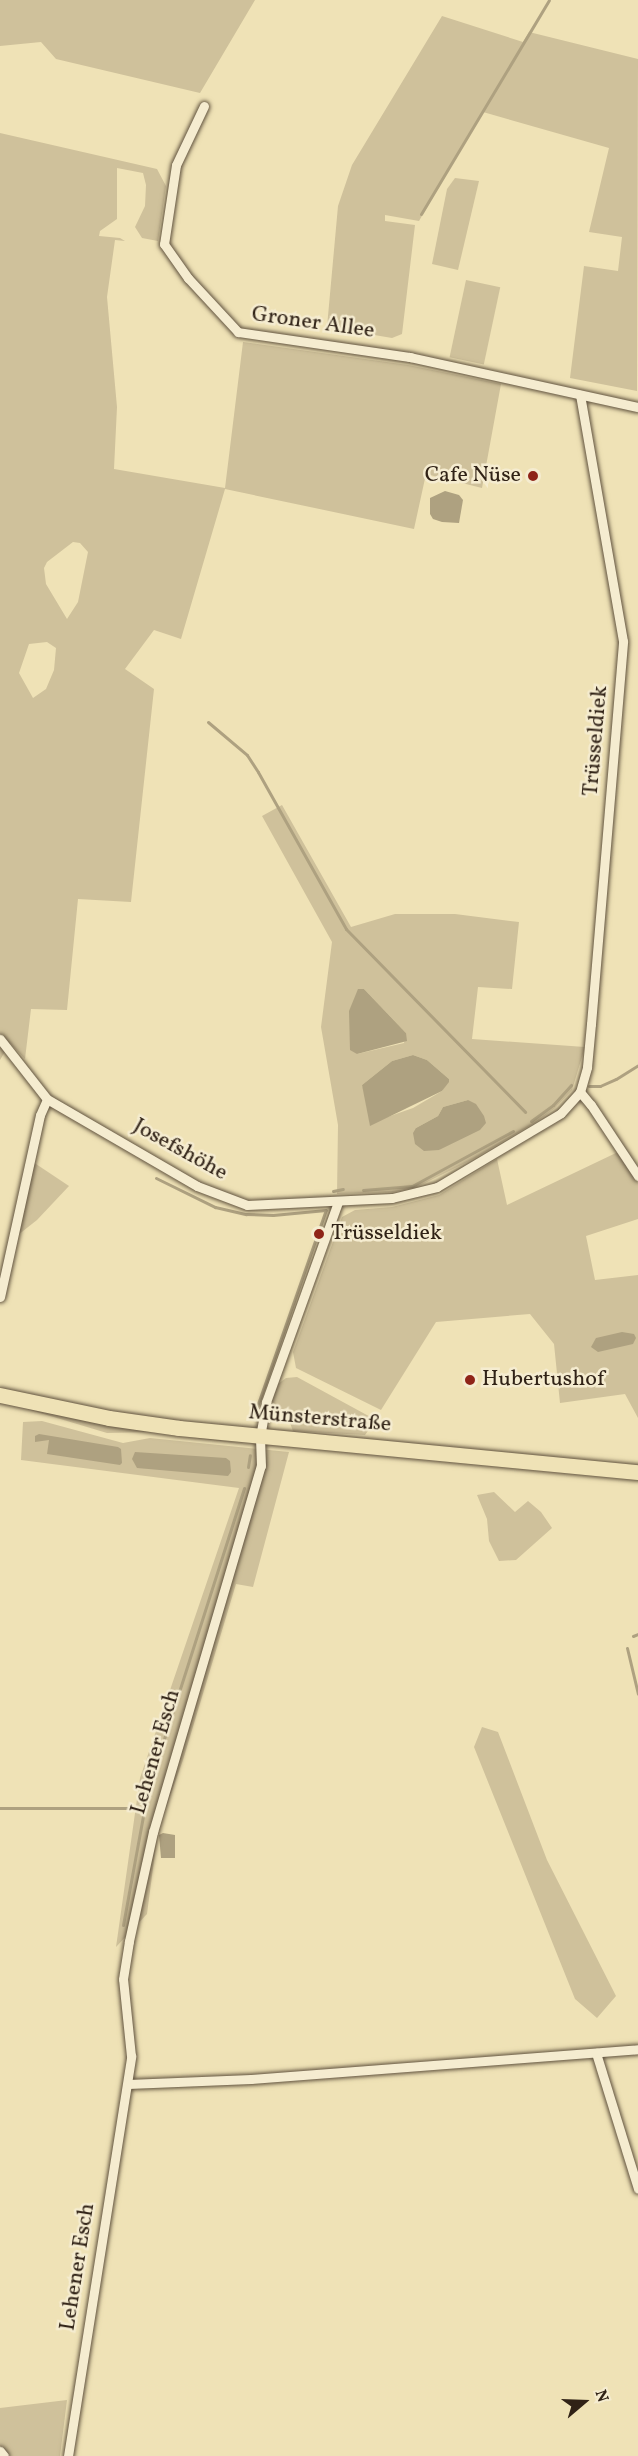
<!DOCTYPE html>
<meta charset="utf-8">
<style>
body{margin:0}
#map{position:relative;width:638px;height:2456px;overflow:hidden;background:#efe2b6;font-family:Vollkorn,serif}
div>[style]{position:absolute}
.green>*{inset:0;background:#cfc19b;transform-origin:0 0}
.water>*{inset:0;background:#aea180}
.stream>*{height:3px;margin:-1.5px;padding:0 1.5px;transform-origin:1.5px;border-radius:1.5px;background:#aea180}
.roads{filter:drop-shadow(0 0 2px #60523e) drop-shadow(0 0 2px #60523e)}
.street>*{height:9px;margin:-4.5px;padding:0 4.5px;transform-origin:4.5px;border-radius:4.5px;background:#f5ecd0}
.primary>*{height:15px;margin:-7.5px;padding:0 7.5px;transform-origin:7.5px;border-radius:7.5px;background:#efe2b6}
.dots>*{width:16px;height:16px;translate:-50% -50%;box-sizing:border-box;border:3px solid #f5ecd0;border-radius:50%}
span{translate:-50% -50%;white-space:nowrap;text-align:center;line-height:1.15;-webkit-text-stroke:5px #f5ecd0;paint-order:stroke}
.street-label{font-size:22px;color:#302216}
.poi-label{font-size:22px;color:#302216}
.right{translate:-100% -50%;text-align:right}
.left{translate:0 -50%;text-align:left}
.north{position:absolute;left:554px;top:2372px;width:60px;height:60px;-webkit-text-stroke:4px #f5ecd0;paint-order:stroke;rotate:71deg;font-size:16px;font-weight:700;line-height:24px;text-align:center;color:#302216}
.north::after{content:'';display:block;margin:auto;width:21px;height:27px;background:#302216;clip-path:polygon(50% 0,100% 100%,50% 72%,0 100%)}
</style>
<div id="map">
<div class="green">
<i style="clip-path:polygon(0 0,255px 0,200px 93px,56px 59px,41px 42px,0 46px)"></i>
<i style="clip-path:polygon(442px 16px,523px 42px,529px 32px,638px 59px,637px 391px,570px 378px,584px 266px,618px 271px,622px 237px,589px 232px,609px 148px,483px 112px,419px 221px,385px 215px,385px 221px,415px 225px,402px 334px,392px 338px,327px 327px,338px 206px,352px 165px)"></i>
<i style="clip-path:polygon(evenodd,0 133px,157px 169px,166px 186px,158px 241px,142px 238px,135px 227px,145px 206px,146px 185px,143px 173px,117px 168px,117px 219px,100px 231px,99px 236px,120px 238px,125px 241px,115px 240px,107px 297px,117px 407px,114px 469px,225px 488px,243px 342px,408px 365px,501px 384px,482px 488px,426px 474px,414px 529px,225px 489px,181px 639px,154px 630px,125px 669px,154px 689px,131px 902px,78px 899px,67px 1010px,31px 1009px,25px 1059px,10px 1043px,0 1060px,0 133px,73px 542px,80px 543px,88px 552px,78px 602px,67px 619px,46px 584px,44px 568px,47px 562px,73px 542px,0 133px,47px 642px,56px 648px,54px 670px,46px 689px,33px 698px,19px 673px,29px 644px,47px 642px)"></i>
<i style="clip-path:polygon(455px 178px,479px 181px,458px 270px,432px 264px,447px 189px)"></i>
<i style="left:466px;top:280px;width:35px;height:79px;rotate:12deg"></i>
<i style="clip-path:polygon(evenodd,282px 805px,351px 927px,395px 914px,455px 914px,519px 922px,512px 989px,478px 987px,472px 1039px,585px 1047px,572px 1090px,555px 1108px,536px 1122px,475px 1158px,415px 1188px,393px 1192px,337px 1194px,338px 1125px,321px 1027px,332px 942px,262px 816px,282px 805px,364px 989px,406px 1033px,404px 1043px,357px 1054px,364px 989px,282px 805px,413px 1055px,427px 1060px,449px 1079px,442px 1091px,413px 1108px,376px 1121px,362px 1085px,392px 1061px,413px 1055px,282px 805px,468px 1100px,439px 1150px,416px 1128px,438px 1116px,443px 1107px,468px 1100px)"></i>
<i style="clip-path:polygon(618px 1152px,638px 1183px,638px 1219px,586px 1236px,595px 1280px,638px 1275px,638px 1418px,625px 1394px,560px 1403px,554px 1344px,530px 1314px,436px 1322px,381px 1410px,296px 1368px,293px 1352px,342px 1217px,355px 1210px,392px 1207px,439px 1195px,497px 1159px,507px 1205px)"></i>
<i style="clip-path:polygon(33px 1162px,69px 1186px,37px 1220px,18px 1235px)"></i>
<i style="clip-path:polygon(297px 1377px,376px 1420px,365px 1435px,293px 1431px,290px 1423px,272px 1401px,278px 1384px,286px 1378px)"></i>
<i style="clip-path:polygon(29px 1407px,104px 1422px,250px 1445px,152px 1432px,107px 1433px,27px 1409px)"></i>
<i style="clip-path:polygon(42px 1421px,123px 1443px,150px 1438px,289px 1452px,253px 1587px,236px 1584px,183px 1760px,158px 1830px,147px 1914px,116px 1947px,140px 1778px,239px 1488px,21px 1460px,23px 1422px)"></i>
<i style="clip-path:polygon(494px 1492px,515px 1512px,528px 1501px,541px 1512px,552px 1528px,516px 1560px,499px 1561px,489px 1541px,487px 1519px,477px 1495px)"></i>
<i style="clip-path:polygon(482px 1727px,498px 1732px,547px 1860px,616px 1996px,597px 2018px,575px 1999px,474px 1747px)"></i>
<i style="clip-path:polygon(67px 2400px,60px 2456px,0 2456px,0 2408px)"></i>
</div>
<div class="water">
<i style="clip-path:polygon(445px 491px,459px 495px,463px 500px,459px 523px,442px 522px,433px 519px,430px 514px,430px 498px)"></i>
<i style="clip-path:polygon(358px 989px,364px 989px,406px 1033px,407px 1041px,357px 1054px,350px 1050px,349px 1011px)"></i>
<i style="clip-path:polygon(413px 1055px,427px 1060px,449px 1079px,449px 1082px,442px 1091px,370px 1126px,362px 1085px,392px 1061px)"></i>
<i style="clip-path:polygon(468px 1100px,476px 1104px,484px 1116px,486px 1123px,480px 1130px,439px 1150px,424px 1151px,415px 1144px,413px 1133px,416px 1128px,438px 1116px,443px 1107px)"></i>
<i style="clip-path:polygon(622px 1332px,634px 1334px,636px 1338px,633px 1344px,598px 1352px,591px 1347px,596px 1338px)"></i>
<i style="clip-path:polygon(39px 1434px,118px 1447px,121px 1449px,122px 1463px,120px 1465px,47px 1454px,49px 1440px,35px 1442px,35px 1436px)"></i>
<i style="clip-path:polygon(135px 1452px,226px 1458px,230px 1461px,231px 1472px,228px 1476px,137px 1468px,132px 1459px)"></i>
<i style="clip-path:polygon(163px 1833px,175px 1835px,175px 1858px,161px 1858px,159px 1835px)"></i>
</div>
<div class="stream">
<i style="left:421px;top:214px;width:249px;rotate:-59.1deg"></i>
<i style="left:208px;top:722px;width:51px;rotate:40.2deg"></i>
<i style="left:247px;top:755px;width:20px;rotate:57deg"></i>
<i style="left:258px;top:772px;width:180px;rotate:60.7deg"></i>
<i style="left:346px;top:929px;width:256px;rotate:45.6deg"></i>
<i style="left:589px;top:1086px;width:11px"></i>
<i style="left:600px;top:1086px;width:17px;rotate:-24deg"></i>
<i style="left:616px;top:1079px;width:26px;rotate:-32deg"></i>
<i style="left:531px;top:1121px;width:27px;rotate:-36deg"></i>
<i style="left:553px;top:1105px;width:27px;rotate:-48deg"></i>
<i style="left:156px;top:1178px;width:66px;rotate:26.2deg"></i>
<i style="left:215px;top:1207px;width:32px;rotate:13deg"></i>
<i style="left:246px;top:1214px;width:27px;rotate:2deg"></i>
<i style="left:273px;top:1215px;width:53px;rotate:-5.4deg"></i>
<i style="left:363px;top:1190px;width:49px;rotate:-4.7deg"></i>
<i style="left:412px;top:1186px;width:115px;rotate:-28.6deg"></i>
<i style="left:333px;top:1191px;width:10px;rotate:-11deg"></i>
<i style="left:253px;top:1418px;width:220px;rotate:-70.7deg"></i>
<i style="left:248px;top:1467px;width:12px;rotate:-81deg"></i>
<i style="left:633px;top:1636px;width:5px;rotate:-22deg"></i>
<i style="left:627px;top:1648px;width:47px;rotate:76.6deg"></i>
<i style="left:0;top:1808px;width:145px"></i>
<i style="left:123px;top:1925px;width:138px;rotate:-79.6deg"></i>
<i style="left:148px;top:1789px;width:316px;rotate:-72.3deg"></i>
</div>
<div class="roads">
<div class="street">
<i style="left:204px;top:106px;width:65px;rotate:115.4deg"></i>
<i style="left:176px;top:165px;width:80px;rotate:98.6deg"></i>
<i style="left:164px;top:244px;width:42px;rotate:54.8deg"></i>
<i style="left:188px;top:278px;width:74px;rotate:47.2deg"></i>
<i style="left:238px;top:332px;width:174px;rotate:8.3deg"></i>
<i style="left:410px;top:357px;width:233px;rotate:12.4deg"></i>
<i style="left:0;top:1039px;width:76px;rotate:51.9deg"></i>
<i style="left:47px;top:1099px;width:173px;rotate:30.1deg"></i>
<i style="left:197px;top:1186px;width:53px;rotate:20.8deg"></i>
<i style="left:247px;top:1205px;width:145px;rotate:-2.8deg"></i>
<i style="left:392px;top:1198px;width:46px;rotate:-13.7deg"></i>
<i style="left:437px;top:1187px;width:144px;rotate:-30.8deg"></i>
<i style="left:561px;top:1113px;width:28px;rotate:-48deg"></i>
<i style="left:580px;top:1092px;width:26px;rotate:-74deg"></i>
<i style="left:587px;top:1067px;width:43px;rotate:-84.7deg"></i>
<i style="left:591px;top:1024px;width:384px;rotate:-85.2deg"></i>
<i style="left:623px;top:641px;width:250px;rotate:-99.9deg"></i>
<i style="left:580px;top:1092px;width:17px;rotate:50deg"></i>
<i style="left:591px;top:1105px;width:85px;rotate:56.5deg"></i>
<i style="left:0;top:1297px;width:186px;rotate:-77.6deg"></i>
<i style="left:40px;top:1115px;width:17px;rotate:-66deg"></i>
<i style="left:596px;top:2053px;width:142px;rotate:72.8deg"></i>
<i style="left:128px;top:2084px;width:123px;rotate:-2.3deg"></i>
<i style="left:251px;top:2079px;width:388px;rotate:-4.4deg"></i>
<i style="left:0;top:2451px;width:6px;rotate:51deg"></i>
<i style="left:68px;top:2456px;width:405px;rotate:-81deg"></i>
<i style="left:131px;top:2056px;width:77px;rotate:-95.9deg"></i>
<i style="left:123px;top:1979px;width:38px;rotate:-81deg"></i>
<i style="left:129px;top:1941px;width:112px;rotate:-77.6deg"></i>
<i style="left:153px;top:1832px;width:382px;rotate:-73.6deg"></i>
<i style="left:261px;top:1466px;width:29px;rotate:-92deg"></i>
<i style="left:260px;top:1437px;width:36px;rotate:-80deg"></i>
<i style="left:266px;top:1402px;width:213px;rotate:-70.2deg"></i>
</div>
<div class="primary">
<i style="left:0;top:1395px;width:111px;rotate:11.9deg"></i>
<i style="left:109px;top:1418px;width:71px;rotate:8.1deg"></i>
<i style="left:179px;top:1428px;width:461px;rotate:5.5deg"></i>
</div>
</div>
<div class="dots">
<i style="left:533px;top:476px;background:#8f2418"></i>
<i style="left:319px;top:1234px;background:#8f2418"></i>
<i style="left:470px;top:1380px;background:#8f2418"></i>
</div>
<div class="street-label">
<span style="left:313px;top:323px;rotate:8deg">Groner Allee</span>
<span style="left:596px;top:741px;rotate:-85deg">Trüsseldiek</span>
<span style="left:180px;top:1150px;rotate:29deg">Josefshöhe</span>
<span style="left:320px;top:1419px;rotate:5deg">Münsterstraße</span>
<span style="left:156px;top:1752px;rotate:-74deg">Lehener Esch</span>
<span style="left:78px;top:2267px;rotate:-81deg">Lehener Esch</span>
</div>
<div class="poi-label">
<span class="right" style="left:521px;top:476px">Cafe Nüse</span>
<span class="left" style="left:331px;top:1234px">Trüsseldiek</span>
<span class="left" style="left:482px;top:1380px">Hubertushof</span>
</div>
<div class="north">N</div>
</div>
